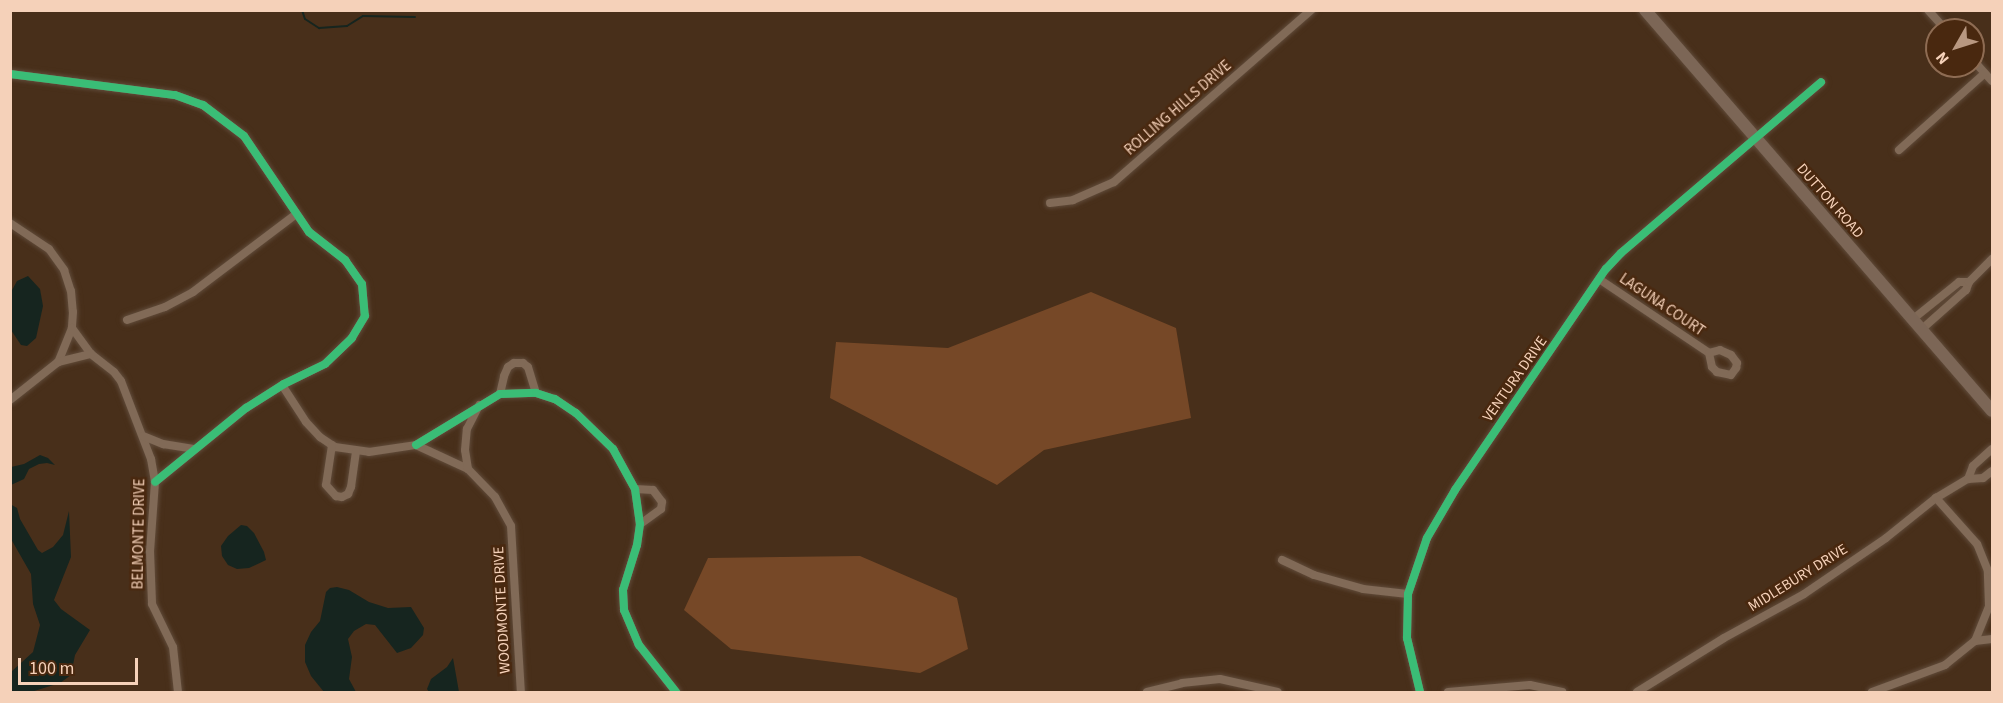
<!DOCTYPE html>
<style>
body{margin:0}
#map{position:relative;width:2003px;height:703px;overflow:hidden;background:#482f1a;font-family:"Source Sans 3",sans-serif}
div>[style]{position:absolute}
.green>*{inset:0;background:#764827}
.water>*{inset:0;background:#16251f}
.stream>*{height:2px;margin:-1px;padding:0 1px;transform-origin:1px;border-radius:1px;background:#16251f}
.roads{filter:drop-shadow(0 0 2px #604b3a) drop-shadow(0 0 2px #604b3a)}
.street>*{height:8px;margin:-4px;padding:0 4px;transform-origin:4px;border-radius:4px;background:#816a57}
.secondary>*{height:12px;margin:-6px;padding:0 6px;transform-origin:6px;border-radius:6px;background:#7c6656}
.cycleway>*{height:8px;margin:-4px;padding:0 4px;transform-origin:4px;border-radius:4px;background:#3abd76}
span{translate:-50% -50%;white-space:nowrap;text-align:center;line-height:1.15;-webkit-text-stroke:5px #49280f;paint-order:stroke}
.street-label{font-size:15px;color:#f5d1b9}
.frame{position:absolute;inset:0;border:12px solid #f5d1b9;pointer-events:none}
.north{position:absolute;left:1925px;top:18px;width:60px;height:60px;box-sizing:border-box;background:#49280f;border:2px solid #8e6c53;border-radius:50%;rotate:231deg;font-size:16px;font-weight:700;line-height:24px;text-align:center;color:#f5d1b9}
.north::after{content:'';display:block;margin:auto;width:21px;height:27px;background:#b89881;clip-path:polygon(50% 0,100% 100%,50% 72%,0 100%)}
.scale{position:absolute;left:18px;top:658px;width:120px;height:27px;box-sizing:border-box;border:3px solid #f5d1b9;border-top:0;padding-left:8px;font-size:18px;line-height:21px;white-space:nowrap;color:#f5d1b9;-webkit-text-stroke:4px #49280f;paint-order:stroke}
</style>
<div id="map">
<div class="green">
<i style="clip-path:polygon(1091px 292px,1176px 328px,1191px 418px,1044px 450px,997px 485px,830px 398px,836px 342px,948px 348px)"></i>
<i style="clip-path:polygon(860px 556px,957px 598px,968px 649px,920px 673px,731px 649px,684px 610px,708px 558px)"></i>
</div>
<div class="water">
<i style="clip-path:polygon(28px 276px,40px 289px,43px 306px,36px 338px,27px 346px,21px 345px,11px 330px,11px 292px,17px 281px)"></i>
<i style="clip-path:polygon(40px 455px,48px 458px,55px 465px,47px 463px,39px 464px,29px 469px,24px 479px,11px 485px,11px 467px,24px 464px)"></i>
<i style="clip-path:polygon(10px 504px,17px 508px,20px 519px,38px 550px,42px 553px,53px 547px,63px 535px,69px 511px,71px 557px,54px 600px,61px 609px,90px 630px,75px 655px,71px 675px,60px 683px,31px 692px,11px 692px,11px 672px,33px 652px,40px 625px,33px 604px,31px 574px,11px 539px)"></i>
<i style="clip-path:polygon(241px 525px,247px 526px,254px 533px,264px 552px,266px 560px,249px 568px,237px 569px,228px 565px,222px 556px,221px 546px,228px 536px)"></i>
<i style="clip-path:polygon(337px 587px,349px 590px,369px 602px,388px 608px,411px 607px,424px 628px,423px 635px,411px 648px,397px 653px,375px 625px,366px 624px,354px 631px,348px 639px,352px 657px,349px 679px,356px 692px,324px 692px,311px 676px,305px 662px,305px 645px,311px 632px,320px 621px,326px 592px,330px 588px)"></i>
<i style="clip-path:polygon(453px 658px,459px 692px,429px 692px,427px 689px,431px 679px,447px 667px)"></i>
</div>
<div class="stream">
<i style="left:302px;top:10px;width:9px;rotate:72deg"></i>
<i style="left:305px;top:19px;width:17px;rotate:33deg"></i>
<i style="left:319px;top:28px;width:28px;rotate:-4deg"></i>
<i style="left:347px;top:26px;width:19px;rotate:-32deg"></i>
<i style="left:363px;top:16px;width:52px;rotate:1.1deg"></i>
</div>
<div class="roads">
<div class="street">
<i style="left:1928px;top:10px;width:27px;rotate:48deg"></i>
<i style="left:1973px;top:60px;width:28px;rotate:48deg"></i>
<i style="left:10px;top:74px;width:166px;rotate:7.3deg"></i>
<i style="left:175px;top:95px;width:30px;rotate:20deg"></i>
<i style="left:203px;top:105px;width:51px;rotate:37.1deg"></i>
<i style="left:244px;top:136px;width:116px;rotate:55.9deg"></i>
<i style="left:309px;top:232px;width:46px;rotate:37.9deg"></i>
<i style="left:345px;top:260px;width:29px;rotate:55deg"></i>
<i style="left:362px;top:284px;width:32px;rotate:85deg"></i>
<i style="left:365px;top:316px;width:26px;rotate:121deg"></i>
<i style="left:352px;top:338px;width:37px;rotate:136deg"></i>
<i style="left:325px;top:364px;width:46px;rotate:154deg"></i>
<i style="left:284px;top:384px;width:45px;rotate:147.7deg"></i>
<i style="left:246px;top:408px;width:117px;rotate:140.9deg"></i>
<i style="left:1899px;top:150px;width:115px;rotate:-41.8deg"></i>
<i style="left:1050px;top:203px;width:23px;rotate:-7deg"></i>
<i style="left:1073px;top:200px;width:45px;rotate:-23.7deg"></i>
<i style="left:1114px;top:182px;width:262px;rotate:-41.1deg"></i>
<i style="left:10px;top:223px;width:47px;rotate:33.7deg"></i>
<i style="left:49px;top:249px;width:26px;rotate:54deg"></i>
<i style="left:64px;top:270px;width:22px;rotate:72deg"></i>
<i style="left:71px;top:291px;width:21px;rotate:85deg"></i>
<i style="left:73px;top:312px;width:16px;rotate:94deg"></i>
<i style="left:72px;top:328px;width:37px;rotate:112deg"></i>
<i style="left:58px;top:362px;width:61px;rotate:141.6deg"></i>
<i style="left:1599px;top:279px;width:133px;rotate:33.9deg"></i>
<i style="left:1709px;top:353px;width:14px;rotate:78deg"></i>
<i style="left:1712px;top:367px;width:7px;rotate:45deg"></i>
<i style="left:1717px;top:372px;width:14px;rotate:12deg"></i>
<i style="left:1731px;top:375px;width:9px;rotate:-54deg"></i>
<i style="left:1736px;top:368px;width:5px;rotate:-79deg"></i>
<i style="left:1737px;top:363px;width:10px;rotate:-127deg"></i>
<i style="left:1731px;top:355px;width:12px;rotate:-156deg"></i>
<i style="left:1720px;top:350px;width:11px;rotate:165deg"></i>
<i style="left:1913px;top:319px;width:59px;rotate:-38.8deg"></i>
<i style="left:1959px;top:282px;width:10px"></i>
<i style="left:127px;top:320px;width:40px;rotate:-18.9deg"></i>
<i style="left:165px;top:307px;width:32px;rotate:-28deg"></i>
<i style="left:193px;top:292px;width:129px;rotate:-37.1deg"></i>
<i style="left:72px;top:328px;width:32px;rotate:54deg"></i>
<i style="left:91px;top:354px;width:29px;rotate:38deg"></i>
<i style="left:114px;top:372px;width:11px;rotate:52deg"></i>
<i style="left:121px;top:381px;width:84px;rotate:69deg"></i>
<i style="left:151px;top:459px;width:23px;rotate:80deg"></i>
<i style="left:155px;top:482px;width:69px;rotate:94.1deg"></i>
<i style="left:150px;top:551px;width:53px;rotate:87.8deg"></i>
<i style="left:152px;top:604px;width:48px;rotate:64deg"></i>
<i style="left:173px;top:647px;width:45px;rotate:83.7deg"></i>
<i style="left:1922px;top:329px;width:59px;rotate:-41.6deg"></i>
<i style="left:1966px;top:290px;width:9px;rotate:-69deg"></i>
<i style="left:1969px;top:282px;width:33px;rotate:-45deg"></i>
<i style="left:58px;top:362px;width:34px;rotate:-14deg"></i>
<i style="left:282px;top:385px;width:44px;rotate:57deg"></i>
<i style="left:306px;top:422px;width:21px;rotate:47deg"></i>
<i style="left:320px;top:437px;width:18px;rotate:34deg"></i>
<i style="left:335px;top:447px;width:34px;rotate:8deg"></i>
<i style="left:369px;top:452px;width:48px;rotate:-8.5deg"></i>
<i style="left:416px;top:445px;width:57px;rotate:24.8deg"></i>
<i style="left:468px;top:469px;width:39px;rotate:46deg"></i>
<i style="left:495px;top:497px;width:33px;rotate:61deg"></i>
<i style="left:511px;top:526px;width:166px;rotate:86.6deg"></i>
<i style="left:500px;top:394px;width:18px;rotate:-77deg"></i>
<i style="left:504px;top:376px;width:10px;rotate:-66deg"></i>
<i style="left:508px;top:367px;width:7px;rotate:-34deg"></i>
<i style="left:514px;top:363px;width:9px"></i>
<i style="left:523px;top:363px;width:6px;rotate:39deg"></i>
<i style="left:528px;top:367px;width:27px;rotate:73deg"></i>
<i style="left:143px;top:436px;width:22px;rotate:22deg"></i>
<i style="left:163px;top:444px;width:31px;rotate:9deg"></i>
<i style="left:332px;top:445px;width:40px;rotate:98.5deg"></i>
<i style="left:326px;top:485px;width:15px;rotate:48deg"></i>
<i style="left:336px;top:496px;width:6px;rotate:9deg"></i>
<i style="left:342px;top:497px;width:7px;rotate:-27deg"></i>
<i style="left:348px;top:494px;width:8px;rotate:-67deg"></i>
<i style="left:351px;top:487px;width:36px;rotate:-82deg"></i>
<i style="left:416px;top:445px;width:98px;rotate:-31.3deg"></i>
<i style="left:500px;top:394px;width:36px;rotate:-2deg"></i>
<i style="left:536px;top:393px;width:20px;rotate:18deg"></i>
<i style="left:555px;top:399px;width:25px;rotate:34deg"></i>
<i style="left:576px;top:413px;width:52px;rotate:44.2deg"></i>
<i style="left:613px;top:449px;width:46px;rotate:61.2deg"></i>
<i style="left:635px;top:489px;width:35px;rotate:82deg"></i>
<i style="left:640px;top:524px;width:21px;rotate:98deg"></i>
<i style="left:637px;top:545px;width:47px;rotate:107.3deg"></i>
<i style="left:623px;top:590px;width:20px;rotate:87deg"></i>
<i style="left:624px;top:610px;width:38px;rotate:67deg"></i>
<i style="left:639px;top:645px;width:60px;rotate:51.8deg"></i>
<i style="left:468px;top:469px;width:19px;rotate:-99deg"></i>
<i style="left:465px;top:450px;width:21px;rotate:-85deg"></i>
<i style="left:467px;top:429px;width:27px;rotate:-63deg"></i>
<i style="left:1968px;top:479px;width:14px;rotate:-69deg"></i>
<i style="left:1973px;top:466px;width:25px;rotate:-42deg"></i>
<i style="left:635px;top:489px;width:18px;rotate:3deg"></i>
<i style="left:653px;top:490px;width:15px;rotate:53deg"></i>
<i style="left:662px;top:502px;width:7px;rotate:98deg"></i>
<i style="left:661px;top:509px;width:26px;rotate:144deg"></i>
<i style="left:1282px;top:560px;width:35px;rotate:25deg"></i>
<i style="left:1314px;top:575px;width:51px;rotate:15.9deg"></i>
<i style="left:1363px;top:589px;width:45px;rotate:6.3deg"></i>
<i style="left:1975px;top:641px;width:17px;rotate:-7deg"></i>
<i style="left:1147px;top:692px;width:36px;rotate:-14deg"></i>
<i style="left:1182px;top:683px;width:38px;rotate:-6deg"></i>
<i style="left:1220px;top:679px;width:59px;rotate:12.6deg"></i>
<i style="left:1420px;top:692px;width:56px;rotate:-103.5deg"></i>
<i style="left:1407px;top:638px;width:44px;rotate:-88.7deg"></i>
<i style="left:1408px;top:594px;width:59px;rotate:-71.3deg"></i>
<i style="left:1427px;top:538px;width:56px;rotate:-59.7deg"></i>
<i style="left:1455px;top:490px;width:268px;rotate:-55.7deg"></i>
<i style="left:1606px;top:269px;width:22px;rotate:-47deg"></i>
<i style="left:1621px;top:253px;width:263px;rotate:-40.5deg"></i>
<i style="left:1448px;top:692px;width:82px;rotate:-4.9deg"></i>
<i style="left:1530px;top:685px;width:33px;rotate:12deg"></i>
<i style="left:1637px;top:692px;width:102px;rotate:-31.8deg"></i>
<i style="left:1724px;top:638px;width:91px;rotate:-28.8deg"></i>
<i style="left:1804px;top:594px;width:99px;rotate:-34.3deg"></i>
<i style="left:1886px;top:538px;width:64px;rotate:-38.7deg"></i>
<i style="left:1936px;top:498px;width:37px;rotate:-31deg"></i>
<i style="left:1968px;top:479px;width:15px;rotate:-4deg"></i>
<i style="left:1983px;top:478px;width:11px;rotate:-38deg"></i>
<i style="left:1872px;top:692px;width:78px;rotate:-20.3deg"></i>
<i style="left:1945px;top:665px;width:38px;rotate:-39deg"></i>
<i style="left:1975px;top:641px;width:38px;rotate:-68deg"></i>
<i style="left:1989px;top:606px;width:35px;rotate:-92deg"></i>
<i style="left:1988px;top:571px;width:29px;rotate:-112deg"></i>
<i style="left:1977px;top:544px;width:62px;rotate:-131.7deg"></i>
</div>
<div class="secondary">
<i style="left:1645px;top:10px;width:530px;rotate:49.13deg"></i>
</div>
</div>
<div class="cycleway">
<i style="left:10px;top:74px;width:166px;rotate:7.3deg"></i>
<i style="left:175px;top:95px;width:30px;rotate:20deg"></i>
<i style="left:203px;top:105px;width:51px;rotate:37.1deg"></i>
<i style="left:244px;top:136px;width:116px;rotate:55.9deg"></i>
<i style="left:309px;top:232px;width:46px;rotate:37.9deg"></i>
<i style="left:345px;top:260px;width:29px;rotate:55deg"></i>
<i style="left:362px;top:284px;width:32px;rotate:85deg"></i>
<i style="left:365px;top:316px;width:26px;rotate:121deg"></i>
<i style="left:352px;top:338px;width:37px;rotate:136deg"></i>
<i style="left:325px;top:364px;width:46px;rotate:154deg"></i>
<i style="left:284px;top:384px;width:45px;rotate:147.7deg"></i>
<i style="left:246px;top:408px;width:117px;rotate:140.9deg"></i>
<i style="left:416px;top:445px;width:98px;rotate:-31.3deg"></i>
<i style="left:500px;top:394px;width:36px;rotate:-2deg"></i>
<i style="left:536px;top:393px;width:20px;rotate:18deg"></i>
<i style="left:555px;top:399px;width:25px;rotate:34deg"></i>
<i style="left:576px;top:413px;width:52px;rotate:44.2deg"></i>
<i style="left:613px;top:449px;width:46px;rotate:61.2deg"></i>
<i style="left:635px;top:489px;width:35px;rotate:82deg"></i>
<i style="left:640px;top:524px;width:21px;rotate:98deg"></i>
<i style="left:637px;top:545px;width:47px;rotate:107.3deg"></i>
<i style="left:623px;top:590px;width:20px;rotate:87deg"></i>
<i style="left:624px;top:610px;width:38px;rotate:67deg"></i>
<i style="left:639px;top:645px;width:60px;rotate:51.8deg"></i>
<i style="left:1420px;top:692px;width:56px;rotate:-103.5deg"></i>
<i style="left:1407px;top:638px;width:44px;rotate:-88.7deg"></i>
<i style="left:1408px;top:594px;width:59px;rotate:-71.3deg"></i>
<i style="left:1427px;top:538px;width:56px;rotate:-59.7deg"></i>
<i style="left:1455px;top:490px;width:268px;rotate:-55.7deg"></i>
<i style="left:1606px;top:269px;width:22px;rotate:-47deg"></i>
<i style="left:1621px;top:253px;width:263px;rotate:-40.5deg"></i>
</div>
<div class="street-label">
<span style="left:1178px;top:108px;rotate:-41deg">ROLLING HILLS DRIVE</span>
<span style="left:1830px;top:201px;rotate:49deg">DUTTON ROAD</span>
<span style="left:1662px;top:305px;rotate:34deg">LAGUNA COURT</span>
<span style="left:1515px;top:379px;rotate:-55deg">VENTURA DRIVE</span>
<span style="left:139px;top:534px;rotate:-89deg">BELMONTE DRIVE</span>
<span style="left:1798px;top:578px;rotate:-32deg">MIDLEBURY DRIVE</span>
<span style="left:502px;top:610px;rotate:-93deg">WOODMONTE DRIVE</span>
</div>
<div class="frame"></div>
<div class="north">N</div>
<div class="scale">100 m</div>
</div>
